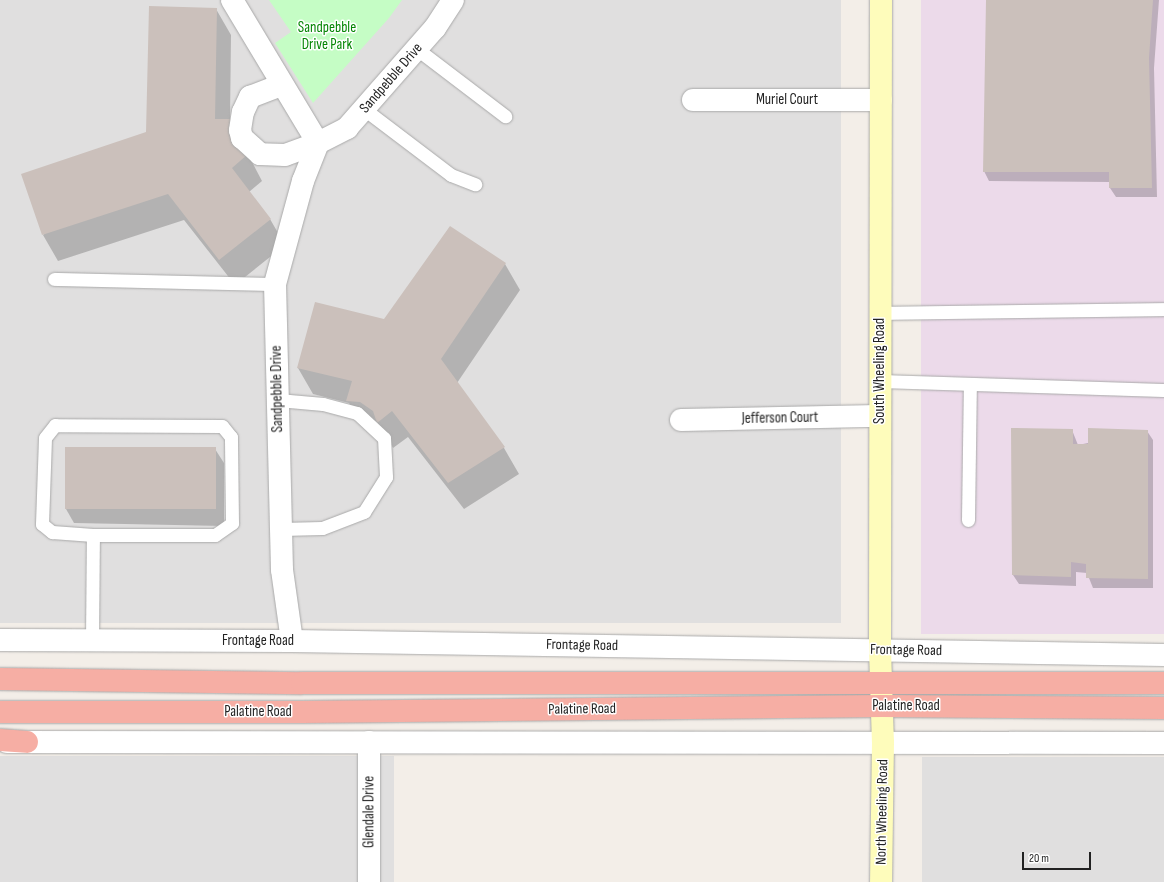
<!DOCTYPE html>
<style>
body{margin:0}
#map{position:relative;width:1164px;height:882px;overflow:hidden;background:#f3eee8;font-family:"Sofia Sans Condensed",sans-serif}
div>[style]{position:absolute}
.residential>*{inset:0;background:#e0dfdf;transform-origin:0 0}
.industrial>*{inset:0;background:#ecdaea;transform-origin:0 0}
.park>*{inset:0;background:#c5fdc5}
.shadow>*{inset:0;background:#0003}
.building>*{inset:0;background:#cbc0bb;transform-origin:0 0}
.roads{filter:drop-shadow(0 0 1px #a9a9a9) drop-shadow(0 0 1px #a9a9a9)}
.service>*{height:13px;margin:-6.5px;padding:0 6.5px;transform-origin:6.5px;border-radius:6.5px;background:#fff}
.minor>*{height:22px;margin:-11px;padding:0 11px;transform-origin:11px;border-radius:11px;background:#fff}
.tertiary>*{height:22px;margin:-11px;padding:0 11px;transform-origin:11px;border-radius:11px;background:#fff}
.secondary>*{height:22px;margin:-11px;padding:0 11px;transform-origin:11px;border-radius:11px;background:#fefcbb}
.trunk>*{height:22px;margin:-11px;padding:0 11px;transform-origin:11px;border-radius:11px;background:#f6aea4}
span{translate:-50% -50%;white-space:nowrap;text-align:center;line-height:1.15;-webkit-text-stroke:3px #fff;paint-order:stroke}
.park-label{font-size:15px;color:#058605}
.street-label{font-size:15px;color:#222}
.scale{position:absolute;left:1022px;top:852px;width:69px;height:18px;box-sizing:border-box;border:2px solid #222;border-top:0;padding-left:5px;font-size:12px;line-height:14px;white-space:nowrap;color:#222;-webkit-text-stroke:3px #fff;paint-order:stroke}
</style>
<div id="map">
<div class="residential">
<i style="left:0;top:0;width:841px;height:623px"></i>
<i style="left:0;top:756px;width:394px;height:126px"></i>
<i style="left:922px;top:757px;width:242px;height:125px"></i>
</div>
<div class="industrial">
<i style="left:921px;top:0;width:243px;height:634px"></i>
</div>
<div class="park">
<i style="clip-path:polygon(269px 0,402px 0,389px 18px,313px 103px,275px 43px,291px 32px)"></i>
</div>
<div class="shadow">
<i style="clip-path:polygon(987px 0,1159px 0,1154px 68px,1157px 197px,1116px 197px,1110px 188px,1110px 182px,989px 181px,984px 171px)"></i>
<i style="clip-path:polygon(216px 9px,231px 35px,230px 120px,262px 181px,249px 192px,270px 219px,285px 245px,235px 285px,184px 220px,58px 261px,43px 235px,147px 133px)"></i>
<i style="clip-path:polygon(450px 227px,505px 264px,520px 290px,457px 383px,504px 448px,519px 474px,464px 509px,408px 437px,393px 448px,386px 435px,363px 427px,349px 403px,313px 394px,298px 368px,385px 320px)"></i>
<i style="clip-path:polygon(1072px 430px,1078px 445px,1147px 431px,1153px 440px,1153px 588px,1093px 588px,1087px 573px,1076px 572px,1076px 586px,1019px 584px,1013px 575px)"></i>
<i style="clip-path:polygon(215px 449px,224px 463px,224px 526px,74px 523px,66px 509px)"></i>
</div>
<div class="building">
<i style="clip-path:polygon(986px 0,1153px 0,1149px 58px,1152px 188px,1109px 188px,1109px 172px,983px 172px)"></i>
<i style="clip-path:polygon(149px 6px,217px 8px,215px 119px,237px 119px,248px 154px,232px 168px,271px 219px,219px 260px,168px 194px,42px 235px,21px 174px,146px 132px)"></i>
<i style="clip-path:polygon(450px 226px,506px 263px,441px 359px,505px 447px,448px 483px,392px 411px,377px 423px,373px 411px,360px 402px,346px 401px,352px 381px,297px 368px,315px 302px,384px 319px)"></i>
<i style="clip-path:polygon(1011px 428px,1073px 429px,1073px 444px,1088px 444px,1088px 428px,1148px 430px,1148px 579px,1086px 578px,1086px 564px,1071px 562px,1071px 577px,1012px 575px)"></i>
<i style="left:65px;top:447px;width:151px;height:62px"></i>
</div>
<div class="roads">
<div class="service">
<i style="left:417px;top:49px;width:111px;rotate:37.3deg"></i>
<i style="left:364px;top:109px;width:109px;rotate:37.2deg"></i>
<i style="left:451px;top:175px;width:26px;rotate:21deg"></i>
<i style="left:54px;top:279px;width:221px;rotate:1.3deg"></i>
<i style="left:880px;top:313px;width:284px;rotate:-0.8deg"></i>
<i style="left:879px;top:381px;width:285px;rotate:1.8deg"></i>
<i style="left:278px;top:400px;width:45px;rotate:5.1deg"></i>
<i style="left:323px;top:404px;width:35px;rotate:15deg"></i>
<i style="left:357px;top:413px;width:37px;rotate:43deg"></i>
<i style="left:384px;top:438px;width:39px;rotate:87deg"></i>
<i style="left:386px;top:477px;width:41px;rotate:122.2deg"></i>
<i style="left:364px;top:512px;width:45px;rotate:159.1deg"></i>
<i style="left:322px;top:528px;width:41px;rotate:178.6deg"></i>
<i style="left:968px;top:520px;width:136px;rotate:-89.2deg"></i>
<i style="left:92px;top:641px;width:106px;rotate:-89.5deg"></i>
<i style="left:93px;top:535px;width:122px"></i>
<i style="left:215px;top:535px;width:21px;rotate:-35deg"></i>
<i style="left:232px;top:523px;width:86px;rotate:-90.7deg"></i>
<i style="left:231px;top:437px;width:14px;rotate:-129deg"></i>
<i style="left:222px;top:426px;width:167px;rotate:-179.7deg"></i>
<i style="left:55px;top:425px;width:16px;rotate:128deg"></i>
<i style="left:45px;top:438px;width:86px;rotate:92deg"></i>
<i style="left:42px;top:524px;width:13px;rotate:39deg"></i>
<i style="left:52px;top:532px;width:41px;rotate:4.2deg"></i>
</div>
<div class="minor">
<i style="left:232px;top:0;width:167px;rotate:59deg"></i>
<i style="left:318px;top:143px;width:35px;rotate:160deg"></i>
<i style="left:285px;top:155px;width:25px;rotate:-178deg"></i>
<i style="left:260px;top:154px;width:24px;rotate:-138deg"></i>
<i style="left:242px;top:138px;width:8px;rotate:-104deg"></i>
<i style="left:240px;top:130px;width:18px;rotate:-81deg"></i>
<i style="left:243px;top:112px;width:17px;rotate:-65deg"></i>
<i style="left:250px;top:97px;width:34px;rotate:-21deg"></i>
<i style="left:693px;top:100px;width:188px"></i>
<i style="left:681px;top:420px;width:198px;rotate:-1.2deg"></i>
<i style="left:292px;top:641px;width:72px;rotate:-98deg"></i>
<i style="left:282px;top:570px;width:286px;rotate:-91.4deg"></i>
<i style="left:275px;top:284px;width:107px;rotate:-74.8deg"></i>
<i style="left:303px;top:181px;width:41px;rotate:-68.5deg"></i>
<i style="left:318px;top:143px;width:33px;rotate:-27deg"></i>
<i style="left:347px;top:128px;width:133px;rotate:-48.7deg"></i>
<i style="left:435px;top:28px;width:33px;rotate:-57deg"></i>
<i style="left:369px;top:742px;width:140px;rotate:90deg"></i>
</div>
<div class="tertiary">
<i style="left:0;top:640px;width:292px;rotate:0.2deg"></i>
<i style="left:292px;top:641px;width:872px;rotate:0.92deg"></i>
<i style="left:7px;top:742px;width:1157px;rotate:0.05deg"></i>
</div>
<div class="secondary">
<i style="left:881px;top:0;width:649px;rotate:90.09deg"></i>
<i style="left:880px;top:649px;width:93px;rotate:88.2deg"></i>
<i style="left:883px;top:742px;width:140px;rotate:90.8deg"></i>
</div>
<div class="trunk">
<i style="left:0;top:679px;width:302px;rotate:0.8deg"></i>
<i style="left:302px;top:683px;width:862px"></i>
<i style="left:0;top:712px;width:302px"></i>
<i style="left:302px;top:712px;width:580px;rotate:-0.59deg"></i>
<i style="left:882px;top:706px;width:282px;rotate:0.4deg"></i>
<i style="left:0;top:740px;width:27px;rotate:4deg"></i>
</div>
</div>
<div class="park-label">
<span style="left:327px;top:36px">Sandpebble<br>Drive Park</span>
</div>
<div class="street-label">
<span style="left:391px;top:78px;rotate:-49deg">Sandpebble Drive</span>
<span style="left:787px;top:100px">Muriel Court</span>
<span style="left:880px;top:371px;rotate:-90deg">South Wheeling Road</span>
<span style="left:277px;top:389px;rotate:-91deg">Sandpebble Drive</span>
<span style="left:780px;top:418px;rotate:-1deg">Jefferson Court</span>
<span style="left:258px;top:641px">Frontage Road</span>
<span style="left:582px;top:645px;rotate:1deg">Frontage Road</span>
<span style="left:906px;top:650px;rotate:1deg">Frontage Road</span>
<span style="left:906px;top:706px">Palatine Road</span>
<span style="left:582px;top:709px;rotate:-1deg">Palatine Road</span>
<span style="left:258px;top:712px">Palatine Road</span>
<span style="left:369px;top:812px;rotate:-90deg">Glendale Drive</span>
<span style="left:882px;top:812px;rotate:-89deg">North Wheeling Road</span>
</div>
<div class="scale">20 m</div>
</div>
